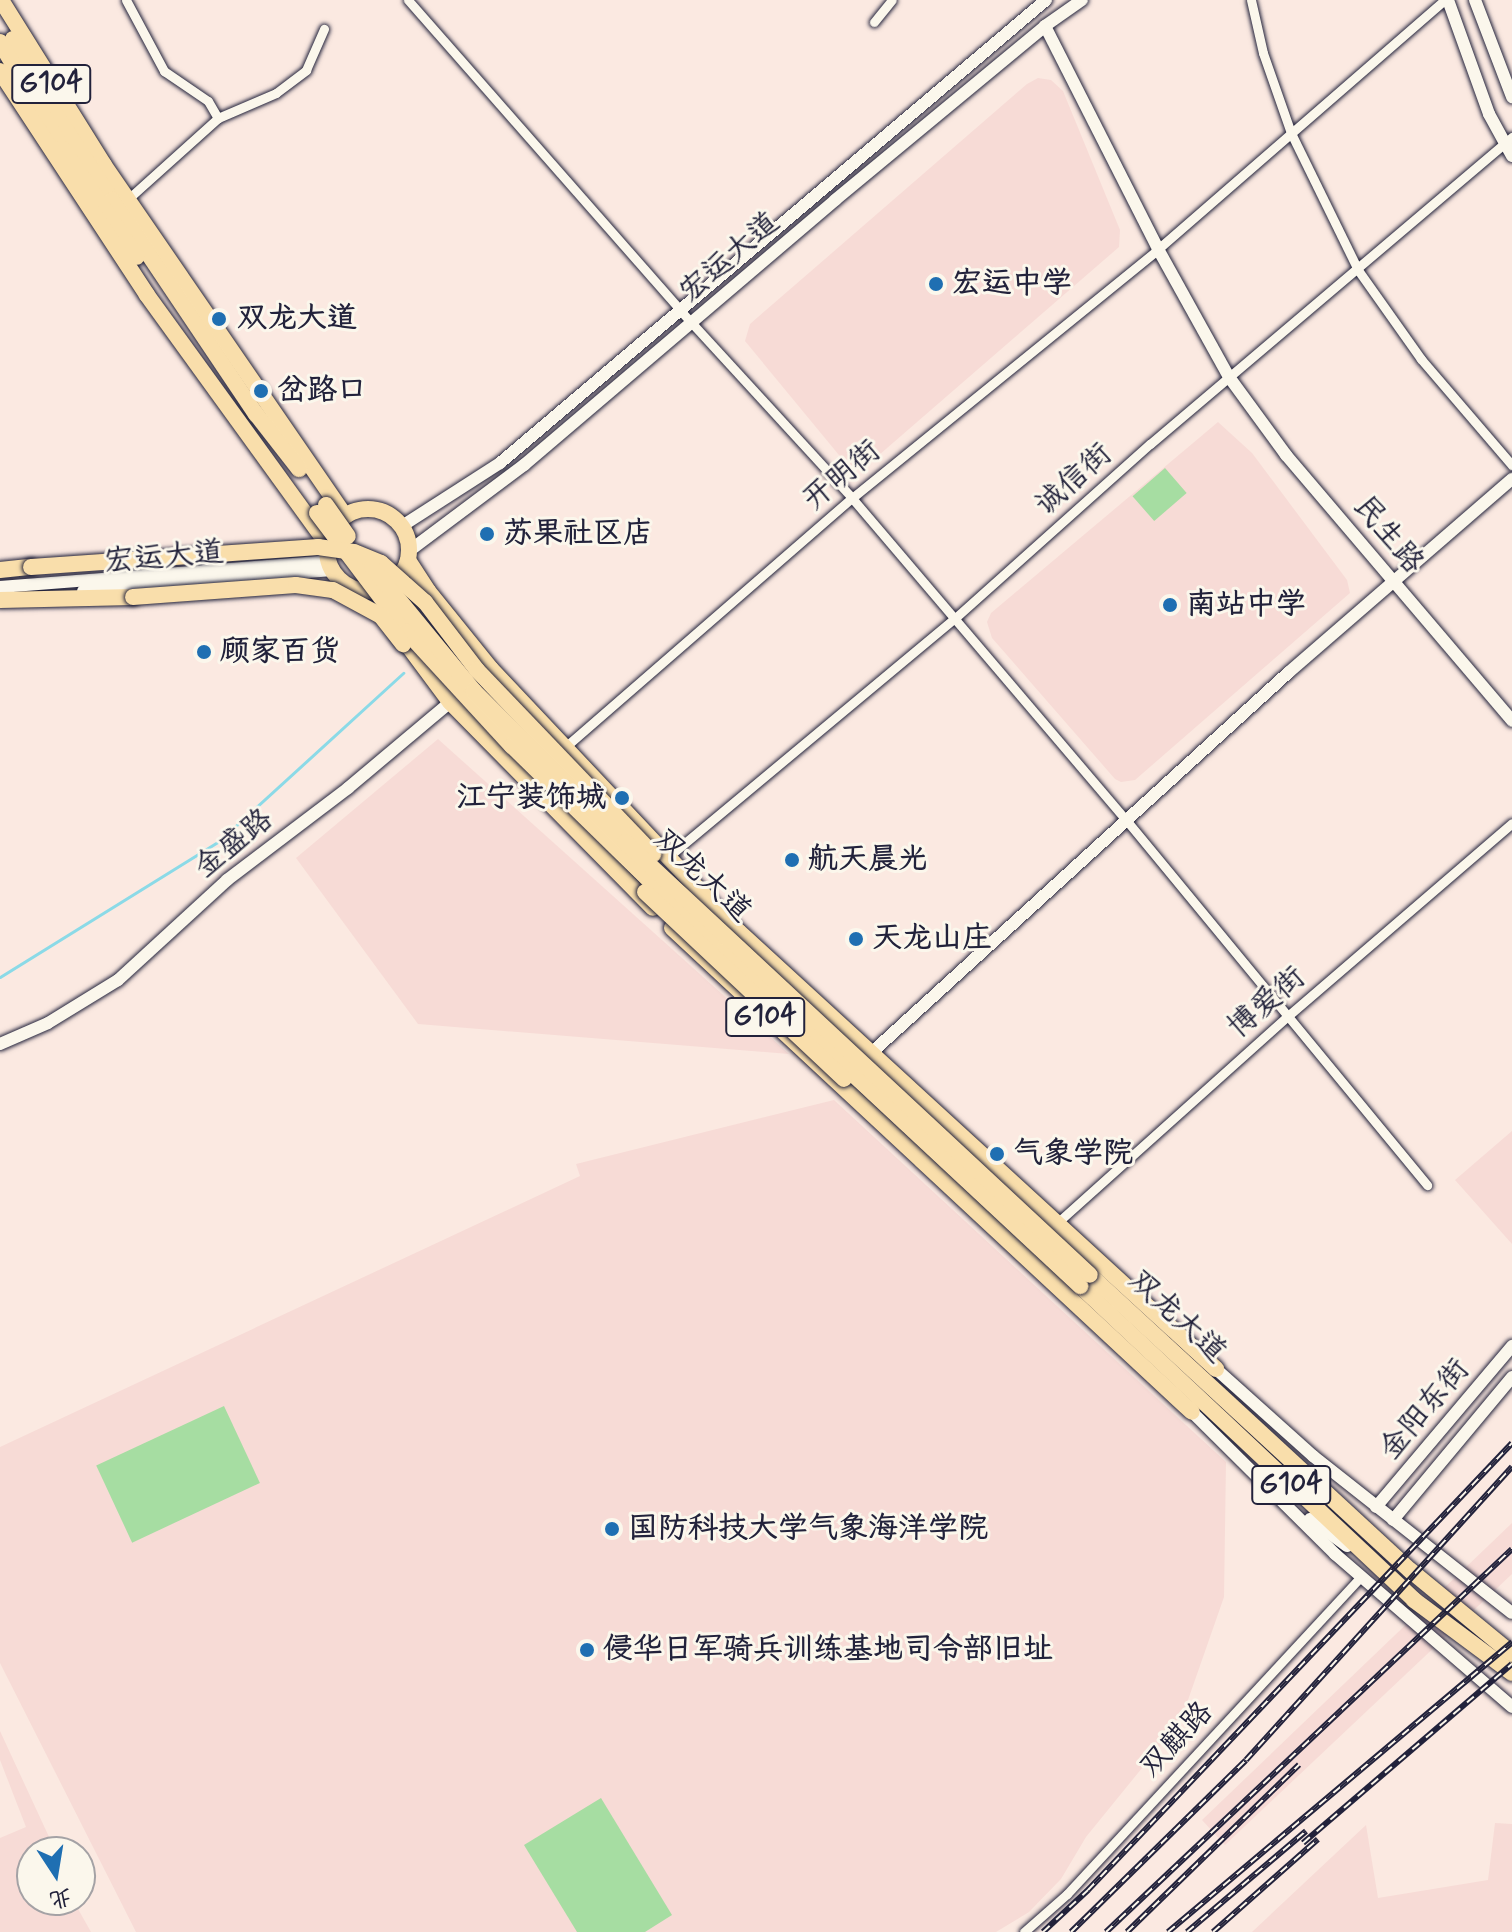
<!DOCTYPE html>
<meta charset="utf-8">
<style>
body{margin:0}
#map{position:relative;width:1512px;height:1932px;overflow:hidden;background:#fbe9e1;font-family:Mynerve,"LXGW WenKai TC",sans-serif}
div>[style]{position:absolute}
.built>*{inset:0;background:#f7dbd6}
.green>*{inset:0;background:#a6dda2;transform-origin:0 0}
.stream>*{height:3px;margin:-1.5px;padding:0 1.5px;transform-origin:1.5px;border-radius:1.5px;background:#8bdae7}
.roads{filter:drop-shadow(0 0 2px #22223b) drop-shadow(0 0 2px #22223b)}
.street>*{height:9px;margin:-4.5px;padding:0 4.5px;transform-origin:4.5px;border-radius:4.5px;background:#fbf7ec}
.secondary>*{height:12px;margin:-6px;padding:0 6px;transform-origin:6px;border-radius:6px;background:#fbf7ec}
.highway>*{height:16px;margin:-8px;padding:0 8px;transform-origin:8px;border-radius:8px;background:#f9deab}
.highway>.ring{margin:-8px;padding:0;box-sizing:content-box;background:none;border:16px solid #f9deab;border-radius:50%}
.rail>*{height:6px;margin-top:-3px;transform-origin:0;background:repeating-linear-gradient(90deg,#fbf7ec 0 9px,#22223b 0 18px);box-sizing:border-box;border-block:2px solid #22223b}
.bridges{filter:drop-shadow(0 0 2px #22223b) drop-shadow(0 0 2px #22223b)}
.highway-bridge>*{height:16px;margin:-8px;padding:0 8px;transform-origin:8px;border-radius:8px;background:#f9deab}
.dots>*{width:22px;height:22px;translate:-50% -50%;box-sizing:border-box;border:4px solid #fbf7ec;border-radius:50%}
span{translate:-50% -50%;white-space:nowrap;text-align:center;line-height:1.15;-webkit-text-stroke:6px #fbf7ec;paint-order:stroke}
.shield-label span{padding:2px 6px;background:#fbf7ec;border:2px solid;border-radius:6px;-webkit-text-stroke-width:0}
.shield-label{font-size:28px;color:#22223b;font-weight:700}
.street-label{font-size:30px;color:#22223b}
.poi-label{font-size:30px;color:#22223b;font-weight:700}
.left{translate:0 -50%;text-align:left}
.right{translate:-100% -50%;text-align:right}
.north{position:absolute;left:16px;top:1836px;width:80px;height:80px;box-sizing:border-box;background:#fbf7ec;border:2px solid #a4a2a5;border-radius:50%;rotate:168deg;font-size:22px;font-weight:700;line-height:32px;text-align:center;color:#22223b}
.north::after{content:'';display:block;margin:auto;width:28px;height:36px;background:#1f6fb2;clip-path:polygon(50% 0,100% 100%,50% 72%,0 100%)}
</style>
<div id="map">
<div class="built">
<i style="clip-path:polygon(1038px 78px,1051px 80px,1063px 91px,1120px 230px,1119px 247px,864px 468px,848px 466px,745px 341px,750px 324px,1027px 84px)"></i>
<i style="clip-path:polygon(1218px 422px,1252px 453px,1347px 580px,1350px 593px,1135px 780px,1121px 782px,1115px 779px,992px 638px,987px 622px,991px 613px)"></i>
<i style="clip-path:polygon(438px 739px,789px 1054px,418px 1024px,296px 858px)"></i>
<i style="clip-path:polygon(834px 1100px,1226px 1462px,1224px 1597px,1181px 1720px,1086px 1837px,1061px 1879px,1029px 1912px,996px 1932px,136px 1932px,0 1663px,0 1447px,580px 1176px,576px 1164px)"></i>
<i style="clip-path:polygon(1512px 1131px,1512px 1244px,1455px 1180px)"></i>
<i style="clip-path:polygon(1512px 1523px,1512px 1574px,1225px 1845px,1202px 1820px)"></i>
<i style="clip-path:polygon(0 1731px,56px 1852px,32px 1852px,32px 1900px,73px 1900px,91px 1932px,0 1932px,0 1838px,26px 1827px,0 1760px)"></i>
<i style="clip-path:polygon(1495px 1823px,1512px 1824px,1512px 1932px,1252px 1932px,1366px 1825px,1378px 1898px,1488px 1880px)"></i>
</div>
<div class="green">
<i style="left:1165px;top:468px;width:33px;height:43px;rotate:49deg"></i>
<i style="left:224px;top:1406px;width:85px;height:141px;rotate:65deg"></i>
<i style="clip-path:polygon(601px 1798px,672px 1915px,645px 1932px,577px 1932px,524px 1845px)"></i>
</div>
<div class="stream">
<i style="left:0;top:977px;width:256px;rotate:-31.8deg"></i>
<i style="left:218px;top:842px;width:251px;rotate:-42.4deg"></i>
</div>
<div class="roads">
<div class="street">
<i style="left:126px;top:0;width:81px;rotate:61.8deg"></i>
<i style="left:164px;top:71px;width:53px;rotate:34.3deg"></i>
<i style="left:208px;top:101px;width:20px;rotate:60deg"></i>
<i style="left:408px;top:0;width:411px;rotate:48.7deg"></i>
<i style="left:679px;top:309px;width:256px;rotate:47.5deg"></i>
<i style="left:852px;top:498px;width:424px;rotate:49.6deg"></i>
<i style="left:1127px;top:821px;width:472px;rotate:50.5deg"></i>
<i style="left:1251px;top:0;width:54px;rotate:77.2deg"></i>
<i style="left:1263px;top:53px;width:85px;rotate:70.7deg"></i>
<i style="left:1291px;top:133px;width:153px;rotate:63.9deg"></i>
<i style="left:1358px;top:270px;width:109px;rotate:54.7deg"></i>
<i style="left:1421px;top:359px;width:140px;rotate:49.4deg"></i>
<i style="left:874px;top:22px;width:28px;rotate:-51deg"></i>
<i style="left:128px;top:199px;width:121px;rotate:-42deg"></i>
<i style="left:218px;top:118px;width:63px;rotate:-23.3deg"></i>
<i style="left:276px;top:93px;width:38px;rotate:-37deg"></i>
<i style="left:306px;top:70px;width:45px;rotate:-66.3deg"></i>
<i style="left:564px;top:748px;width:381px;rotate:-41deg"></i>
<i style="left:852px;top:498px;width:395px;rotate:-39.1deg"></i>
<i style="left:1158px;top:249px;width:379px;rotate:-41deg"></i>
<i style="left:668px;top:857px;width:372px;rotate:-39.8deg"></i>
<i style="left:954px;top:619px;width:263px;rotate:-41.8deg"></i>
<i style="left:1150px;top:444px;width:475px;rotate:-40.3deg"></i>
<i style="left:1057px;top:1223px;width:312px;rotate:-41.9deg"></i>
<i style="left:1289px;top:1015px;width:294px;rotate:-40.7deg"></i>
<i style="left:1024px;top:1932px;width:57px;rotate:-41.5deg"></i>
<i style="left:1067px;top:1894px;width:433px;rotate:-47.2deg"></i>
</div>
<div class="secondary">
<i style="left:1448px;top:0;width:121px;rotate:70.2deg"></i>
<i style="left:1489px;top:114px;width:48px;rotate:61.3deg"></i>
<i style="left:1475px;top:0;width:104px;rotate:69.1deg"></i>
<i style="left:1045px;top:26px;width:250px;rotate:63.1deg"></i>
<i style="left:1158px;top:249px;width:146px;rotate:61deg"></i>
<i style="left:1229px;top:377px;width:97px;rotate:53.8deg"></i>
<i style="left:1286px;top:455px;width:349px;rotate:49.6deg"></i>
<i style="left:402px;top:526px;width:117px;rotate:-32.7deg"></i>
<i style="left:500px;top:463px;width:716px;rotate:-40.3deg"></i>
<i style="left:409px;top:551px;width:144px;rotate:-36.8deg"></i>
<i style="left:524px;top:465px;width:409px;rotate:-40.4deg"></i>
<i style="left:835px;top:200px;width:273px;rotate:-39.6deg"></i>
<i style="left:1045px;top:26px;width:45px;rotate:-35.1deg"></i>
<i style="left:0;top:587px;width:329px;rotate:-4.5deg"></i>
<i style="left:83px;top:591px;width:250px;rotate:-4.8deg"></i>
<i style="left:0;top:1044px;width:52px;rotate:-23.6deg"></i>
<i style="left:48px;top:1023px;width:82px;rotate:-31.6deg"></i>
<i style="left:118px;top:980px;width:148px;rotate:-42.5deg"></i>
<i style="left:227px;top:880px;width:152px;rotate:-37.2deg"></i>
<i style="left:348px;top:788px;width:138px;rotate:-40deg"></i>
<i style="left:869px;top:1055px;width:568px;rotate:-42.36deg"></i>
<i style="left:1289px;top:672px;width:295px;rotate:-40.9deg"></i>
<i style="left:1216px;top:1369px;width:130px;rotate:41.9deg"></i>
<i style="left:1313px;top:1456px;width:253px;rotate:38.3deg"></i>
<i style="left:1192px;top:1412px;width:202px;rotate:44.8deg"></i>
<i style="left:1335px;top:1554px;width:234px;rotate:40.8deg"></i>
<i style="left:1376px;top:1507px;width:211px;rotate:-49.8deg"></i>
<i style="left:1310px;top:1519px;width:46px;rotate:36.1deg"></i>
<i style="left:1393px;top:1520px;width:186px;rotate:-50.2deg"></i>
</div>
<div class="highway">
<i style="left:1px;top:0;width:195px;rotate:58deg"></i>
<i style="left:104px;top:165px;width:426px;rotate:55.5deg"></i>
<i style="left:13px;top:39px;width:43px;rotate:64deg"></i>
<i style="left:32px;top:78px;width:146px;rotate:56.7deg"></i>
<i style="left:112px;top:200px;width:258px;rotate:56.1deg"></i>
<i style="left:256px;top:414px;width:70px;rotate:52deg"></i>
<i style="left:0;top:42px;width:123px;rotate:59.7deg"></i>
<i style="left:62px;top:148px;width:132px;rotate:55.5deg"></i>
<i style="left:0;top:71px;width:268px;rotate:56.7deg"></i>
<i style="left:147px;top:295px;width:307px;rotate:54.1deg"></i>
<i class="ring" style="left:327px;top:509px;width:66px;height:66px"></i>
<i style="left:408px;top:560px;width:37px;rotate:57deg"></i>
<i style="left:428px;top:591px;width:100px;rotate:51.1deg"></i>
<i style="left:491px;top:669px;width:361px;rotate:46.7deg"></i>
<i style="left:739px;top:932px;width:647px;rotate:42.49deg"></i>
<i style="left:0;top:570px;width:31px;rotate:-6deg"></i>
<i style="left:0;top:600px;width:133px;rotate:-1.3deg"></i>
<i style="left:398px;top:632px;width:87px;rotate:53.4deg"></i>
<i style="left:450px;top:702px;width:289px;rotate:45.4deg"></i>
<i style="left:672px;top:928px;width:710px;rotate:42.95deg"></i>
<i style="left:1090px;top:1275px;width:437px;rotate:42.7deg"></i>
<i style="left:1411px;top:1571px;width:131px;rotate:39.4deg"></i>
<i style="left:1080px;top:1286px;width:458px;rotate:43.2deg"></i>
<i style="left:1414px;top:1600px;width:122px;rotate:36.7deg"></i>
</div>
</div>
<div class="rail">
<i style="left:1303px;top:1843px;width:275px;rotate:-40.6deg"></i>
<i style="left:1043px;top:1932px;width:62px;rotate:-43deg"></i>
<i style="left:1088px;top:1890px;width:616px;rotate:-46.51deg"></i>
<i style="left:1071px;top:1932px;width:245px;rotate:-44.5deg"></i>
<i style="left:1246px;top:1760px;width:396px;rotate:-47.8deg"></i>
<i style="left:1106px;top:1932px;width:558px;rotate:-43.33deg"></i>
<i style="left:1127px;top:1932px;width:240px;rotate:-44.2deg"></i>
<i style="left:1168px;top:1932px;width:450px;rotate:-40.1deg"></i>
<i style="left:1187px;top:1932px;width:156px;rotate:-40.3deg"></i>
<i style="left:1213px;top:1932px;width:140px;rotate:-41.5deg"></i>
</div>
<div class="bridges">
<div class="highway-bridge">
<i style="left:326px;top:505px;width:38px;rotate:55deg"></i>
<i style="left:317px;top:513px;width:149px;rotate:52.9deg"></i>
<i style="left:407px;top:632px;width:155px;rotate:47.4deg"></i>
<i style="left:512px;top:746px;width:294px;rotate:44.4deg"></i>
<i style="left:722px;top:952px;width:490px;rotate:43deg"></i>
<i style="left:31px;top:567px;width:288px;rotate:-4deg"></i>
<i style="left:318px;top:547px;width:36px;rotate:8deg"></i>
<i style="left:354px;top:552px;width:29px;rotate:22deg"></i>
<i style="left:381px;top:563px;width:59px;rotate:41.6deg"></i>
<i style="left:425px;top:602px;width:86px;rotate:52.6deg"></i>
<i style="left:477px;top:670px;width:255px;rotate:46.3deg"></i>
<i style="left:372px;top:567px;width:161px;rotate:50.6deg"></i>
<i style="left:474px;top:691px;width:214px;rotate:45deg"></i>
<i style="left:625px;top:842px;width:635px;rotate:42.96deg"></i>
<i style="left:133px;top:597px;width:163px;rotate:-4.2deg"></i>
<i style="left:296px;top:585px;width:37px;rotate:8deg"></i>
<i style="left:333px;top:590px;width:55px;rotate:28.4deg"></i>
<i style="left:381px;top:616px;width:36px;rotate:52deg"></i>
<i style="left:645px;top:892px;width:273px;rotate:43.2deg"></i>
</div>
</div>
<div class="dots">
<i style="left:936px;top:284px;background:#1f6fb2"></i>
<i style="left:219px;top:319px;background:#1f6fb2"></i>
<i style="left:261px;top:391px;background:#1f6fb2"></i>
<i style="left:487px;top:534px;background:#1f6fb2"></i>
<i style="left:1170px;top:605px;background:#1f6fb2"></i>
<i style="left:204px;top:652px;background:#1f6fb2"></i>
<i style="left:622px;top:798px;background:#1f6fb2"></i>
<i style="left:792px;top:860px;background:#1f6fb2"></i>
<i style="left:856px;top:939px;background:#1f6fb2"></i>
<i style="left:997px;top:1154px;background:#1f6fb2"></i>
<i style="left:612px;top:1529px;background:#1f6fb2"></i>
<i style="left:587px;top:1650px;background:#1f6fb2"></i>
</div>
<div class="shield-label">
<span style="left:51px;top:84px">G104</span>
<span style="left:765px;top:1017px">G104</span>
<span style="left:1291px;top:1485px">G104</span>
</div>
<div class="street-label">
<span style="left:730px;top:258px;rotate:-41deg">宏运大道</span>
<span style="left:842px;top:476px;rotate:-40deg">开明街</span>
<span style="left:1074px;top:480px;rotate:-42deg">诚信街</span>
<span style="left:1388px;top:535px;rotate:50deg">民生路</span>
<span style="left:164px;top:558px;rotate:-5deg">宏运大道</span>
<span style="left:234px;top:844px;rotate:-39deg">金盛路</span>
<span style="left:702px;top:876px;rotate:43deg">双龙大道</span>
<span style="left:1267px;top:1003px;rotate:-41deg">博爱街</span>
<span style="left:1177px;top:1317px;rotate:43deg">双龙大道</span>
<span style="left:1425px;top:1410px;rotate:-50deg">金阳东街</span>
<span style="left:1177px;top:1740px;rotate:-47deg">双麒路</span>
</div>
<div class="poi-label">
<span class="left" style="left:952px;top:284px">宏运中学</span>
<span class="left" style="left:237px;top:319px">双龙大道</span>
<span class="left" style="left:277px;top:391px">岔路口</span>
<span class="left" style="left:503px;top:534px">苏果社区店</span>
<span class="left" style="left:1186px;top:605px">南站中学</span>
<span class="left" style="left:220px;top:652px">顾家百货</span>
<span class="right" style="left:606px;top:798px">江宁装饰城</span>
<span class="left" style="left:808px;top:860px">航天晨光</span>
<span class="left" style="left:872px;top:939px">天龙山庄</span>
<span class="left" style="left:1013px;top:1154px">气象学院</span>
<span class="left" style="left:628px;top:1529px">国防科技大学气象海洋学院</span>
<span class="left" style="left:603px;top:1650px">侵华日军骑兵训练基地司令部旧址</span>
</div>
<div class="north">北</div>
</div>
